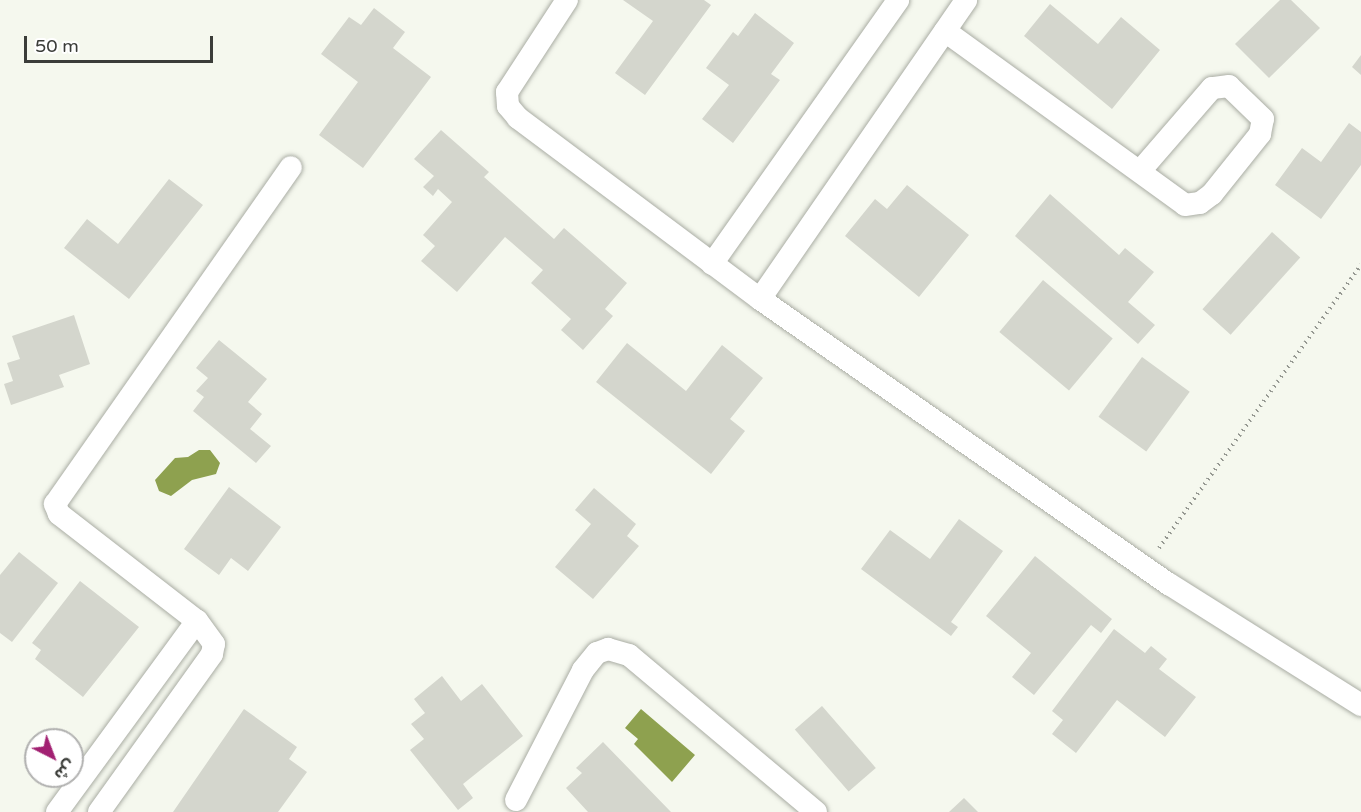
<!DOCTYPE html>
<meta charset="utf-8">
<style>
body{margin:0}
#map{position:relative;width:1361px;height:812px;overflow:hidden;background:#f5f8ee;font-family:"Varela Round","Noto Sans Arabic",sans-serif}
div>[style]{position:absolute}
.water>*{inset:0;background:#8ea14f}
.building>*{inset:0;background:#d4d6cd;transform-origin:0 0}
.path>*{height:4px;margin-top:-2px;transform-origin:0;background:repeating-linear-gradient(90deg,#959891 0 1.5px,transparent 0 6px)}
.roads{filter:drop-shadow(0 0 2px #aaada4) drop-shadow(0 0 2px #aaada4)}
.minor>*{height:22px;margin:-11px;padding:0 11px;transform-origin:11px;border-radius:11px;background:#fff}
span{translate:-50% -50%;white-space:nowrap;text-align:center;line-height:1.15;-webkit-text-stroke:4.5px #fff;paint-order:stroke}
.north{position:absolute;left:24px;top:728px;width:60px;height:60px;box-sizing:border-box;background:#fff;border:2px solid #b1b1b0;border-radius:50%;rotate:138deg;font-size:16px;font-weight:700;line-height:24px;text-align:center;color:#3b3d39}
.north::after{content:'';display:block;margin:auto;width:21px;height:27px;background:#a22172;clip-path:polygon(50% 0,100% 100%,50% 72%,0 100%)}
.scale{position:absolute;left:24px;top:36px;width:189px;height:27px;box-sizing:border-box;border:3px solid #3b3d39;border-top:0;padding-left:8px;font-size:18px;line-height:21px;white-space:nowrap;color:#3b3d39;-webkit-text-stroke:4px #fff;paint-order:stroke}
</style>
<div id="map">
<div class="water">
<i style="clip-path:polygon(199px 450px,210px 450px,220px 463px,216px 474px,192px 480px,171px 496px,159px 491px,155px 480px,175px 458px,188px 457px)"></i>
<i style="clip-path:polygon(641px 709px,695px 755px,672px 782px,634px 744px,638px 739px,625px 728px)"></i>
</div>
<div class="building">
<i style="clip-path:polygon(623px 0,704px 0,711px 5px,645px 95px,615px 73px,653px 21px)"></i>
<i style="clip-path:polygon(1280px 0,1291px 0,1320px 28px,1269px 78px,1235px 44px)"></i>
<i style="clip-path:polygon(1050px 4px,1098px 44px,1121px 17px,1160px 50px,1112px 109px,1024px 36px)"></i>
<i style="clip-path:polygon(374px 8px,405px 32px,393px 48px,431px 77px,363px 168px,319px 135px,358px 82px,321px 54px,349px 17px,361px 25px)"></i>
<i style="clip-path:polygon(755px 13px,794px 43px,771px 74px,780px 80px,733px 143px,702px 119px,729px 85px,706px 68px,733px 32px,738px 36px)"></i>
<i style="clip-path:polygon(1361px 55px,1361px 75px,1352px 67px)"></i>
<i style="clip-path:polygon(1349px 123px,1361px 132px,1361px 165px,1321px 219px,1275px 185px,1302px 148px,1321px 162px)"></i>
<i style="clip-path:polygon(441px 130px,489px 172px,484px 177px,554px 239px,564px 228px,627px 283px,605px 309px,613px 316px,583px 350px,561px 330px,571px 319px,531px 283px,543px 270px,505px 237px,457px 292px,421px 261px,435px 246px,423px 235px,452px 202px,438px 189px,433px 196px,423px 187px,434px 176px,414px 159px)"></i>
<i style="clip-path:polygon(169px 179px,203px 205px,129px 299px,64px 248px,87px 219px,118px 244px)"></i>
<i style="clip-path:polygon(907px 185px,969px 235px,919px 297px,845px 236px,875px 199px,887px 209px)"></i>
<i style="clip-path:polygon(1050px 194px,1119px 255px,1125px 248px,1154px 272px,1128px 302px,1155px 325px,1138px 344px,1015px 236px)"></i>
<i style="left:1272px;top:232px;width:38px;height:104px;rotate:42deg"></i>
<i style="left:1043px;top:280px;width:91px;height:68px;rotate:40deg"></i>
<i style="clip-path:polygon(74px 315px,90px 364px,59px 375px,64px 387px,11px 405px,4px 384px,13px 381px,7px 363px,20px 359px,12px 336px)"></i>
<i style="clip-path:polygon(219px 340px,267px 379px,248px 402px,262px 414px,250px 429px,271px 446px,256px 463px,193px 411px,204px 397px,196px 391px,208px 378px,196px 368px)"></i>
<i style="clip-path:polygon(627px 343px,686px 391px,722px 345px,763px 378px,730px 419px,745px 431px,711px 474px,596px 382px)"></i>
<i style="left:1142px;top:357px;width:59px;height:74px;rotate:36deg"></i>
<i style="clip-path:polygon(229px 487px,281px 527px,248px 571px,231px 558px,219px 575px,184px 549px)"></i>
<i style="clip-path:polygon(594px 488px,636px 524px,627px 536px,639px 546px,593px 599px,555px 567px,591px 524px,575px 510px)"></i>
<i style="clip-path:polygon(959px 519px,1003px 551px,951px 622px,958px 627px,951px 636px,861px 569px,890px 530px,930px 559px)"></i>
<i style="clip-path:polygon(19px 552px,58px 583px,12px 642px,0 633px,0 575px)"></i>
<i style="clip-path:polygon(1035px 556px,1112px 619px,1101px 633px,1091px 625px,1034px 695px,1012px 677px,1031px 653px,986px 616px)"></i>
<i style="clip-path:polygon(80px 581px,139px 627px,83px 697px,35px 659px,41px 650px,32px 643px)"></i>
<i style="clip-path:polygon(1114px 629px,1145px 653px,1151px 646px,1167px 659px,1159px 669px,1196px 697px,1165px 737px,1117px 700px,1076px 753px,1052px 734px,1063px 720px,1052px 711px)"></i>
<i style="clip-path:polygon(442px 676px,461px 701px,482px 684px,523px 736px,463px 784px,473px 798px,458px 810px,410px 750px,424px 739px,411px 724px,425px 713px,414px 699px)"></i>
<i style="left:822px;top:706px;width:82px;height:36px;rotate:49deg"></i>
<i style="clip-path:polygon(244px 709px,297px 747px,289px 759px,307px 772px,278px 812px,173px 812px)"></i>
<i style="clip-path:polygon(603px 742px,671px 812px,588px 812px,566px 788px,582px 773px,576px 768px)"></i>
<i style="clip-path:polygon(964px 798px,978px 812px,949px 812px)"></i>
</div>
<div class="path">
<i style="left:1159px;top:548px;width:348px;rotate:-54.5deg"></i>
</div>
<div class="roads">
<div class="minor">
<i style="left:567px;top:0;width:110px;rotate:123.1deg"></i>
<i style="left:507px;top:92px;width:14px;rotate:86deg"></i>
<i style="left:508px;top:106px;width:16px;rotate:50deg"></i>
<i style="left:518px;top:118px;width:302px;rotate:36.8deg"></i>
<i style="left:760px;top:299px;width:499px;rotate:34.9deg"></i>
<i style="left:1169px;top:584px;width:227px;rotate:32.2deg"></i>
<i style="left:945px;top:31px;width:296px;rotate:35.9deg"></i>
<i style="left:1185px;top:205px;width:15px;rotate:-8deg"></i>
<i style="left:1200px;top:203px;width:15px;rotate:-37deg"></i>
<i style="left:1212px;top:194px;width:77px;rotate:-51.3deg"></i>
<i style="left:1260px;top:134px;width:15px;rotate:-79deg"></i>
<i style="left:1263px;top:119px;width:47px;rotate:-135.9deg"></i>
<i style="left:1229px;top:86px;width:17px;rotate:173deg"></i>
<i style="left:1212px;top:88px;width:108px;rotate:130.9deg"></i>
<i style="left:712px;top:264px;width:323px;rotate:-54.8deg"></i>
<i style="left:760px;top:299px;width:363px;rotate:-55.4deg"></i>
<i style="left:516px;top:800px;width:146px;rotate:-62.7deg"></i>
<i style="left:583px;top:670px;width:22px;rotate:-51deg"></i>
<i style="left:597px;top:653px;width:12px;rotate:-20deg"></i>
<i style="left:608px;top:649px;width:22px;rotate:16deg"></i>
<i style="left:629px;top:655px;width:244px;rotate:40deg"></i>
<i style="left:57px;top:812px;width:237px;rotate:-53.8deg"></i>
<i style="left:99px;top:812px;width:194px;rotate:-54.4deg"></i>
<i style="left:212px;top:654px;width:10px;rotate:-79deg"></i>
<i style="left:214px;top:644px;width:29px;rotate:-126deg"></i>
<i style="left:197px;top:621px;width:175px;rotate:-142.2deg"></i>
<i style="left:59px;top:514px;width:11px;rotate:-112deg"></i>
<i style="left:55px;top:504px;width:411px;rotate:-55deg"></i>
</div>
</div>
<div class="north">ش</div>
<div class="scale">50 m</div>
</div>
